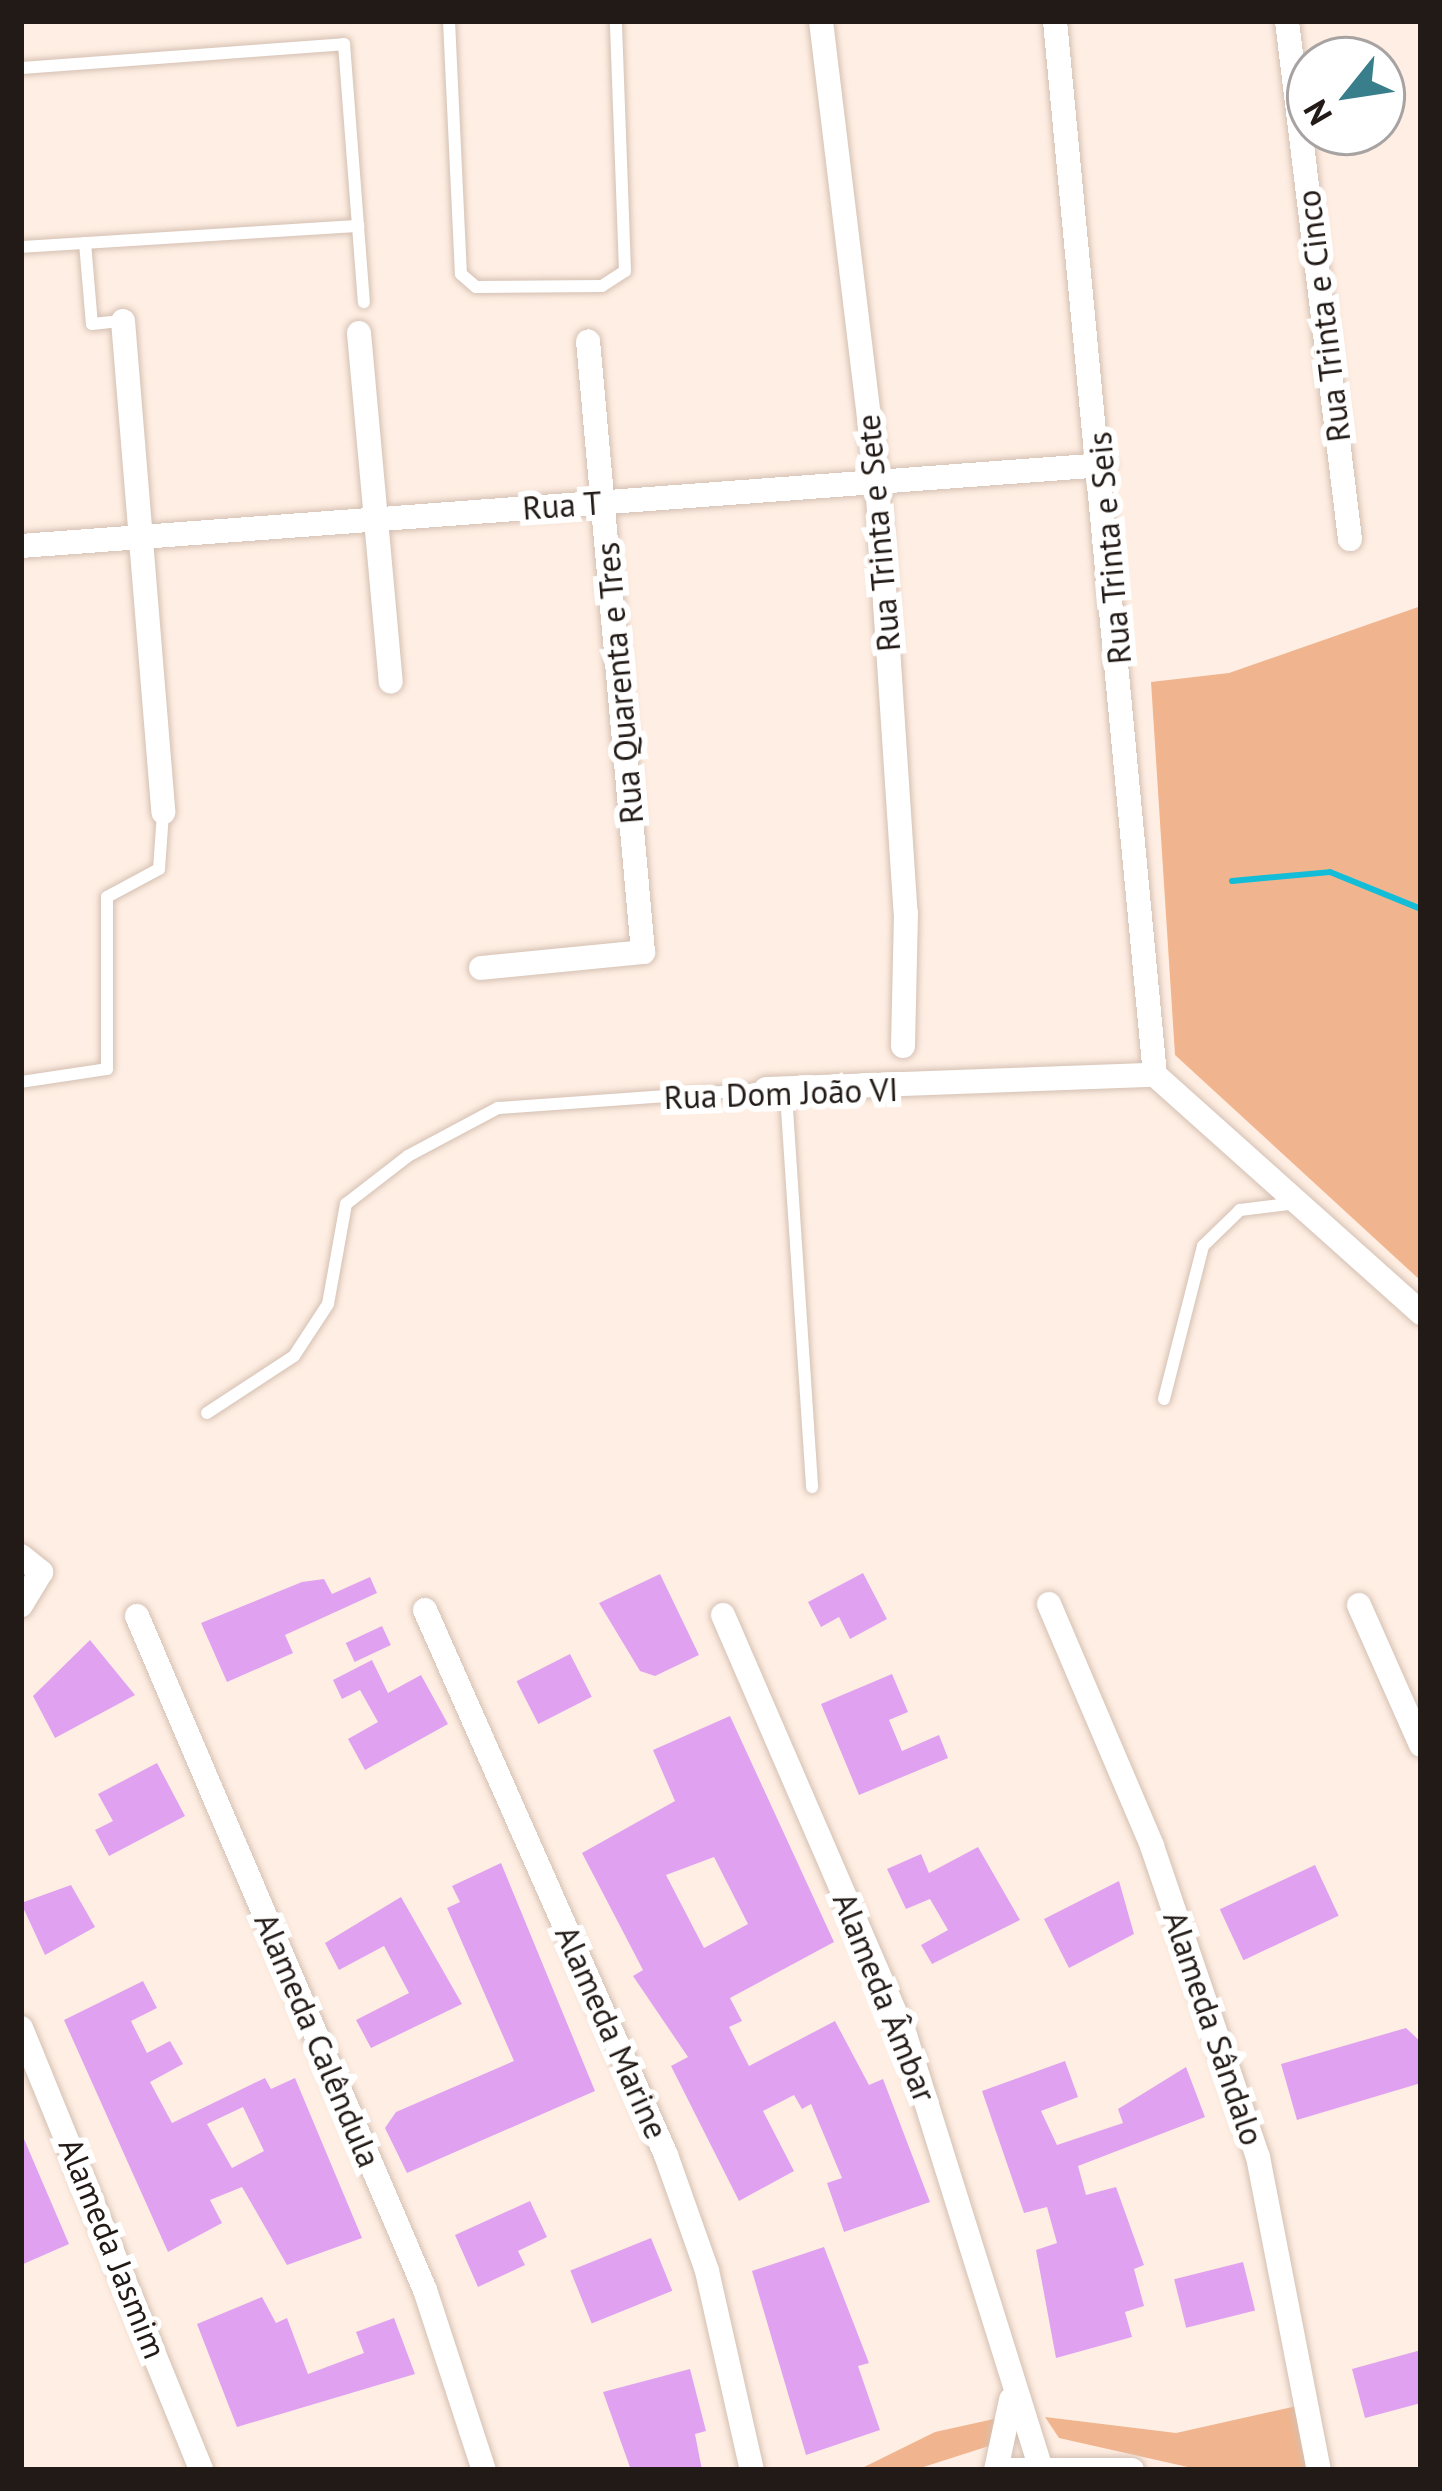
<!DOCTYPE html>
<meta charset="utf-8">
<style>
body{margin:0}
#map{position:relative;width:1442px;height:2491px;overflow:hidden;background:#ffeee3;font-family:"PT Sans",sans-serif}
div>[style]{position:absolute}
.green>*{inset:0;background:#f0b58f}
.stream>*{height:6px;margin:-3px;padding:0 3px;transform-origin:3px;border-radius:3px;background:#13bdd7}
.building>*{inset:0;background:#e0a2f0;transform-origin:0 0}
.roads{filter:drop-shadow(0 0 3px #d4c0b3) drop-shadow(0 0 3px #d4c0b3)}
.lane>*{height:12px;margin:-6px;padding:0 6px;transform-origin:6px;border-radius:6px;background:#fff}
.street>*{height:24px;margin:-12px;padding:0 12px;transform-origin:12px;border-radius:12px;background:#fff}
span{translate:-50% -50%;white-space:nowrap;text-align:center;line-height:1.15;-webkit-text-stroke:12px #fff;paint-order:stroke}
.street-label{font-size:33px;color:#221a16}
.frame{position:absolute;inset:0;border:24px solid #221a16;pointer-events:none}
.north{position:absolute;left:1286px;top:36px;width:120px;height:120px;box-sizing:border-box;background:#fff;border:3px solid #a7a3a2;border-radius:50%;rotate:240deg;font-size:33px;font-weight:700;line-height:48px;text-align:center;color:#221a16}
.north::after{content:'';display:block;margin:auto;width:42px;height:54px;background:#397f8b;clip-path:polygon(50% 0,100% 100%,50% 72%,0 100%)}
</style>
<div id="map">
<div class="green">
<i style="clip-path:polygon(1421px 606px,1421px 1281px,1175px 1055px,1151px 682px,1229px 673px)"></i>
<i style="clip-path:polygon(1297px 2406px,1306px 2470px,1201px 2470px,1059px 2438px,1045px 2417px,1176px 2433px)"></i>
<i style="clip-path:polygon(1003px 2417px,989px 2446px,914px 2470px,858px 2470px,935px 2432px)"></i>
</div>
<div class="stream">
<i style="left:1232px;top:881px;width:98px;rotate:-5.2deg"></i>
<i style="left:1330px;top:872px;width:98px;rotate:22.1deg"></i>
</div>
<div class="building">
<i style="clip-path:polygon(863px 1573px,887px 1619px,850px 1639px,839px 1617px,821px 1627px,808px 1602px)"></i>
<i style="clip-path:polygon(660px 1574px,699px 1655px,655px 1676px,640px 1671px,599px 1603px)"></i>
<i style="clip-path:polygon(370px 1577px,377px 1593px,285px 1635px,293px 1653px,227px 1682px,201px 1623px,302px 1582px,324px 1579px,332px 1594px)"></i>
<i style="left:382px;top:1626px;width:21px;height:40px;rotate:65deg"></i>
<i style="clip-path:polygon(90px 1640px,135px 1695px,55px 1738px,33px 1696px)"></i>
<i style="left:570px;top:1654px;width:48px;height:60px;rotate:63deg"></i>
<i style="clip-path:polygon(372px 1660px,388px 1693px,421px 1675px,448px 1724px,365px 1770px,348px 1739px,378px 1722px,360px 1690px,342px 1699px,333px 1680px)"></i>
<i style="clip-path:polygon(892px 1674px,908px 1712px,889px 1720px,902px 1751px,939px 1735px,948px 1758px,859px 1795px,821px 1704px)"></i>
<i style="clip-path:polygon(evenodd,730px 1716px,834px 1942px,730px 1998px,742px 2021px,729px 2027px,749px 2066px,835px 2021px,869px 2085px,883px 2079px,930px 2202px,844px 2232px,827px 2183px,842px 2178px,811px 2104px,802px 2109px,794px 2095px,763px 2111px,794px 2171px,739px 2201px,671px 2066px,688px 2057px,633px 1976px,643px 1970px,582px 1853px,675px 1801px,653px 1750px,730px 1716px,714px 1857px,748px 1924px,704px 1948px,666px 1875px,714px 1857px)"></i>
<i style="clip-path:polygon(157px 1763px,185px 1816px,109px 1856px,95px 1830px,113px 1821px,98px 1794px)"></i>
<i style="clip-path:polygon(978px 1847px,1020px 1920px,932px 1964px,921px 1945px,948px 1930px,930px 1899px,906px 1909px,887px 1869px,921px 1854px,929px 1873px)"></i>
<i style="clip-path:polygon(501px 1863px,595px 2091px,407px 2173px,385px 2128px,396px 2112px,514px 2061px,447px 1908px,460px 1902px,452px 1886px)"></i>
<i style="left:1315px;top:1865px;width:56px;height:105px;rotate:65deg"></i>
<i style="clip-path:polygon(1119px 1881px,1134px 1934px,1069px 1968px,1044px 1919px)"></i>
<i style="clip-path:polygon(71px 1885px,95px 1927px,45px 1955px,21px 1903px)"></i>
<i style="clip-path:polygon(401px 1897px,462px 2004px,371px 2048px,356px 2020px,409px 1993px,384px 1946px,339px 1970px,325px 1943px)"></i>
<i style="clip-path:polygon(evenodd,143px 1981px,157px 2008px,131px 2021px,147px 2053px,170px 2041px,183px 2064px,150px 2082px,172px 2123px,265px 2078px,271px 2089px,295px 2078px,362px 2238px,287px 2265px,242px 2187px,210px 2200px,222px 2223px,168px 2252px,64px 2020px,143px 1981px,243px 2107px,264px 2151px,232px 2168px,207px 2124px,243px 2107px)"></i>
<i style="clip-path:polygon(1406px 2028px,1421px 2042px,1421px 2083px,1297px 2120px,1281px 2064px)"></i>
<i style="clip-path:polygon(1065px 2061px,1078px 2097px,1041px 2111px,1057px 2145px,1123px 2123px,1118px 2109px,1186px 2067px,1205px 2117px,1078px 2166px,1086px 2195px,1116px 2187px,1144px 2265px,1134px 2269px,1144px 2306px,1125px 2312px,1132px 2337px,1056px 2358px,1036px 2250px,1057px 2243px,1047px 2207px,1024px 2213px,982px 2091px)"></i>
<i style="clip-path:polygon(21px 2132px,69px 2244px,21px 2265px)"></i>
<i style="clip-path:polygon(530px 2201px,547px 2237px,518px 2251px,525px 2265px,478px 2287px,455px 2235px)"></i>
<i style="left:651px;top:2238px;width:57px;height:87px;rotate:68deg"></i>
<i style="clip-path:polygon(824px 2247px,869px 2363px,858px 2366px,880px 2430px,806px 2455px,752px 2271px)"></i>
<i style="left:1243px;top:2262px;width:50px;height:71px;rotate:76deg"></i>
<i style="clip-path:polygon(262px 2297px,276px 2323px,287px 2318px,308px 2374px,364px 2353px,356px 2332px,394px 2318px,415px 2374px,237px 2427px,197px 2324px)"></i>
<i style="clip-path:polygon(1421px 2350px,1421px 2403px,1365px 2418px,1352px 2369px)"></i>
<i style="clip-path:polygon(690px 2369px,706px 2431px,695px 2434px,702px 2470px,631px 2470px,603px 2392px)"></i>
</div>
<div class="roads">
<div class="lane">
<i style="left:449px;top:21px;width:253px;rotate:87.3deg"></i>
<i style="left:461px;top:274px;width:20px;rotate:41deg"></i>
<i style="left:476px;top:287px;width:126px;rotate:-0.5deg"></i>
<i style="left:602px;top:286px;width:27px;rotate:-33deg"></i>
<i style="left:625px;top:271px;width:250px;rotate:-92.1deg"></i>
<i style="left:21px;top:68px;width:324px;rotate:-4.2deg"></i>
<i style="left:344px;top:44px;width:259px;rotate:85.6deg"></i>
<i style="left:85px;top:243px;width:81px;rotate:85.1deg"></i>
<i style="left:92px;top:324px;width:30px;rotate:-6deg"></i>
<i style="left:21px;top:247px;width:338px;rotate:-3.6deg"></i>
<i style="left:21px;top:1082px;width:87px;rotate:-8.6deg"></i>
<i style="left:107px;top:1069px;width:172px;rotate:-90deg"></i>
<i style="left:107px;top:897px;width:59px;rotate:-28.3deg"></i>
<i style="left:159px;top:869px;width:56px;rotate:-85.9deg"></i>
<i style="left:786px;top:1094px;width:394px;rotate:86.2deg"></i>
<i style="left:1164px;top:1399px;width:158px;rotate:-75.7deg"></i>
<i style="left:1203px;top:1246px;width:52px;rotate:-44.2deg"></i>
<i style="left:1240px;top:1210px;width:57px;rotate:-7deg"></i>
<i style="left:207px;top:1413px;width:104px;rotate:-33.2deg"></i>
<i style="left:294px;top:1356px;width:62px;rotate:-56.8deg"></i>
<i style="left:328px;top:1304px;width:102px;rotate:-79.8deg"></i>
<i style="left:346px;top:1204px;width:78px;rotate:-37.7deg"></i>
<i style="left:408px;top:1156px;width:102px;rotate:-28.1deg"></i>
<i style="left:498px;top:1108px;width:268px;rotate:-4.1deg"></i>
</div>
<div class="street">
<i style="left:821px;top:21px;width:464px;rotate:83.1deg"></i>
<i style="left:877px;top:482px;width:432px;rotate:86.2deg"></i>
<i style="left:906px;top:913px;width:133px;rotate:91.3deg"></i>
<i style="left:1055px;top:21px;width:1059px;rotate:84.58deg"></i>
<i style="left:1287px;top:21px;width:522px;rotate:83.07deg"></i>
<i style="left:123px;top:321px;width:493px;rotate:85.3deg"></i>
<i style="left:359px;top:333px;width:350px;rotate:84.8deg"></i>
<i style="left:21px;top:546px;width:1085px;rotate:-4.28deg"></i>
<i style="left:481px;top:968px;width:163px;rotate:-5.6deg"></i>
<i style="left:643px;top:952px;width:613px;rotate:-95.14deg"></i>
<i style="left:766px;top:1089px;width:389px;rotate:-2.1deg"></i>
<i style="left:1155px;top:1075px;width:357px;rotate:41.8deg"></i>
<i style="left:21px;top:1556px;width:26px;rotate:39deg"></i>
<i style="left:41px;top:1572px;width:39px;rotate:121deg"></i>
<i style="left:1049px;top:1604px;width:263px;rotate:66.9deg"></i>
<i style="left:1152px;top:1846px;width:329px;rotate:71.2deg"></i>
<i style="left:1258px;top:2157px;width:319px;rotate:79deg"></i>
<i style="left:1359px;top:1605px;width:153px;rotate:66.1deg"></i>
<i style="left:425px;top:1610px;width:596px;rotate:66.14deg"></i>
<i style="left:666px;top:2155px;width:123px;rotate:70.5deg"></i>
<i style="left:707px;top:2271px;width:204px;rotate:77.3deg"></i>
<i style="left:723px;top:1615px;width:458px;rotate:66.6deg"></i>
<i style="left:905px;top:2035px;width:451px;rotate:72.6deg"></i>
<i style="left:137px;top:1616px;width:733px;rotate:66.86deg"></i>
<i style="left:425px;top:2290px;width:189px;rotate:71.9deg"></i>
<i style="left:21px;top:2028px;width:477px;rotate:67.8deg"></i>
<i style="left:996px;top:2470px;width:72px;rotate:-77.9deg"></i>
<i style="left:1005px;top:2470px;width:127px"></i>
</div>
</div>
<div class="street-label">
<span style="left:1323px;top:316px;rotate:-97deg">Rua Trinta e Cinco</span>
<span style="left:562px;top:505px;rotate:-4deg">Rua T</span>
<span style="left:878px;top:533px;rotate:-95deg">Rua Trinta e Sete</span>
<span style="left:1109px;top:548px;rotate:-95deg">Rua Trinta e Seis</span>
<span style="left:619px;top:683px;rotate:-95deg">Rua Quarenta e Tres</span>
<span style="left:781px;top:1093px;rotate:-2deg">Rua Dom João VI</span>
<span style="left:885px;top:1997px;rotate:68deg">Alameda Âmbar</span>
<span style="left:1214px;top:2028px;rotate:71deg">Alameda Sândalo</span>
<span style="left:612px;top:2032px;rotate:66deg">Alameda Marine</span>
<span style="left:318px;top:2040px;rotate:67deg">Alameda Calêndula</span>
<span style="left:113px;top:2248px;rotate:68deg">Alameda Jasmim</span>
</div>
<div class="frame"></div>
<div class="north">N</div>
</div>
